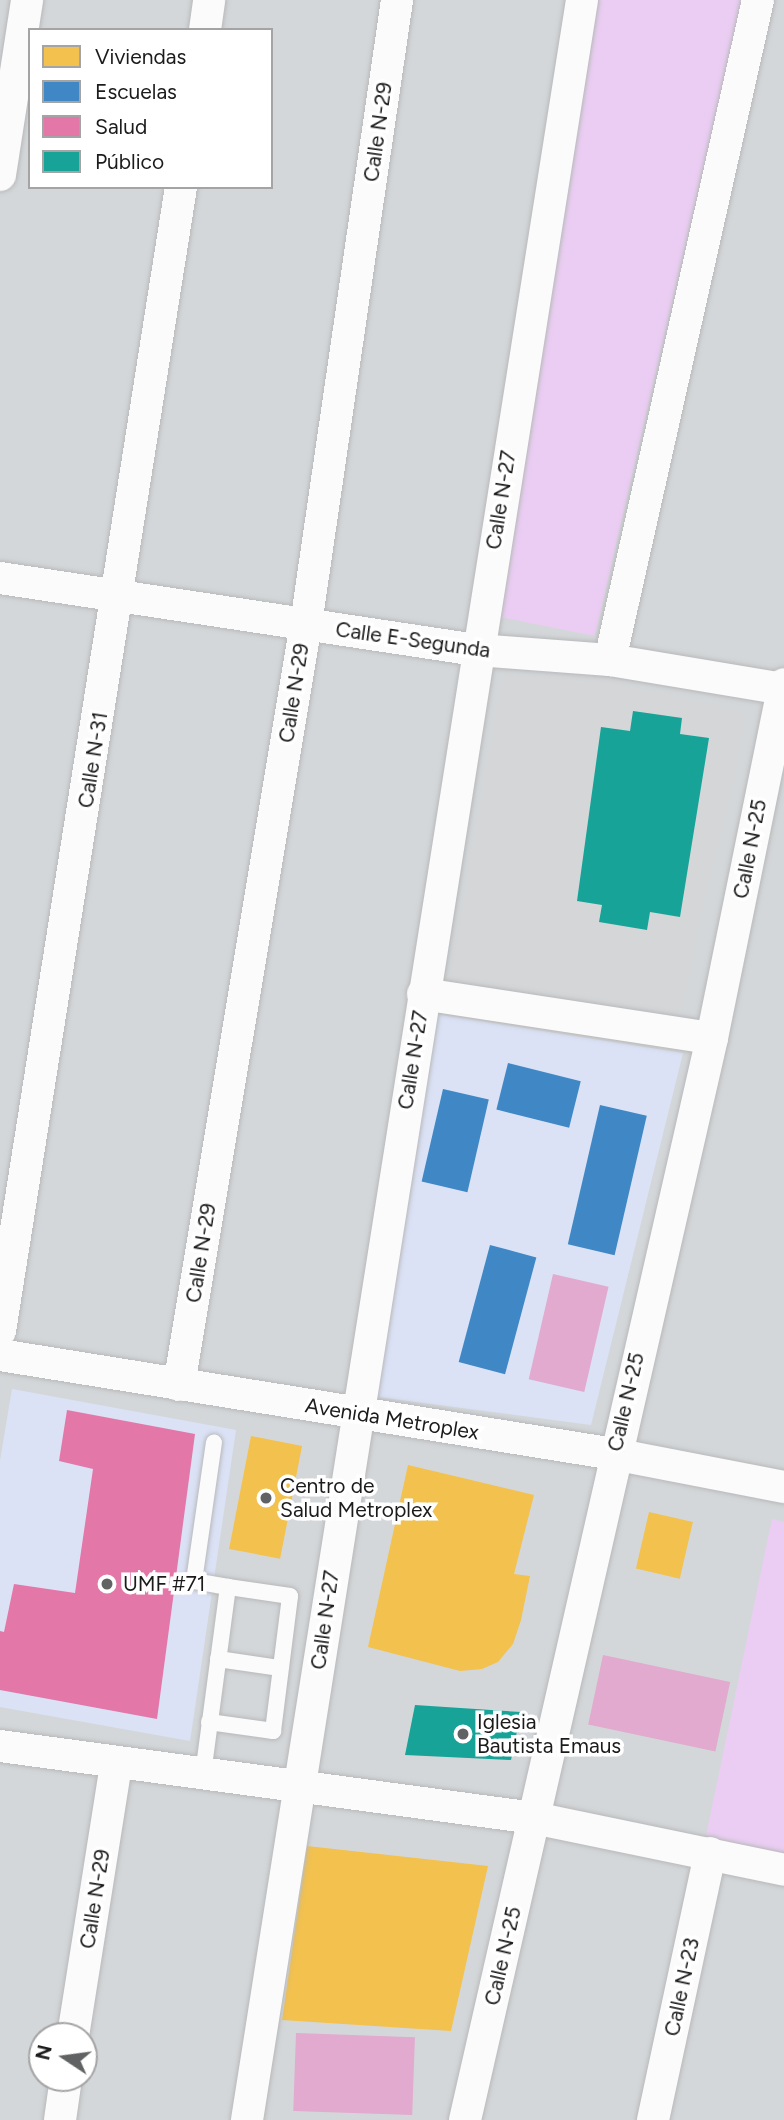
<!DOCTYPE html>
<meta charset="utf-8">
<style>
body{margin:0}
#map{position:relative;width:784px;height:2120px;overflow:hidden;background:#e2e6ea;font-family:Figtree,sans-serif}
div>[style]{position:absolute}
.residential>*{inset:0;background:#d4d7d9}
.education>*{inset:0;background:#dbe2f6}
.religious>*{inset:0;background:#d4d6d8}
.park>*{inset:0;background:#ebcdf3}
.pitch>*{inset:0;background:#e1aace;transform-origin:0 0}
.homes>*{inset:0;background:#f2c14e;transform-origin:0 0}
.schools>*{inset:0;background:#3f88c5;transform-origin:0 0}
.health>*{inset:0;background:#e377a8}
.public>*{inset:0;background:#17a398}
.roads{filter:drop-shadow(0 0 2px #b8b9bb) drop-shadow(0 0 2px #b8b9bb)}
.service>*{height:16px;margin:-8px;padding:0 8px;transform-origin:8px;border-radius:8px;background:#fbfbfc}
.minor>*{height:32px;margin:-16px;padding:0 16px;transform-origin:16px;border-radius:16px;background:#fbfbfc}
.dots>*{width:19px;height:19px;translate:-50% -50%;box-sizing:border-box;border:4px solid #fff;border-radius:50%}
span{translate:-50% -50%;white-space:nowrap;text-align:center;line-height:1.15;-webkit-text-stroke:7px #fff;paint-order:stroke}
.street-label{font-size:21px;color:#1b1b1b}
.poi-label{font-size:21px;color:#1b1b1b}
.left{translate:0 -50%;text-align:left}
.legend{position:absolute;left:28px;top:28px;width:245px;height:161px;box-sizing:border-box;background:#fff;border:2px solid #a4a4a4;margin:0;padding:9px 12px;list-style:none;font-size:21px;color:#1b1b1b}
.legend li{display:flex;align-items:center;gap:14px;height:35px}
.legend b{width:35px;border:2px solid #a4a4a4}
.north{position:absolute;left:28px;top:2022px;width:70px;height:70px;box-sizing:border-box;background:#fff;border:2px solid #a4a4a4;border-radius:50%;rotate:283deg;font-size:19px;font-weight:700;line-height:28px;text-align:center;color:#1b1b1b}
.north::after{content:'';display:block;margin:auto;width:24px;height:32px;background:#616263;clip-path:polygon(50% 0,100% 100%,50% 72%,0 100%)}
</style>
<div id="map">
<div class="residential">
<i style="clip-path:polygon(evenodd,0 0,784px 0,784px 2120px,0 2120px,0 0,30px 30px,271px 30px,271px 187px,30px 187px,30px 30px,0 0,42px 2036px,84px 2036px,84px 2078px,42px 2078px,42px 2036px)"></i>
</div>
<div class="education">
<i style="clip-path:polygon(435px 1014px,683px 1053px,591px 1425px,370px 1396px)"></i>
<i style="clip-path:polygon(12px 1389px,236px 1430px,190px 1741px,0 1707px,0 1461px)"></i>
</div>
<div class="religious">
<i style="clip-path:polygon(502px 676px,604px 679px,748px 714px,679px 1015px,450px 977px)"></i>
</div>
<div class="park">
<i style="clip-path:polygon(597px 0,742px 0,595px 636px,500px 617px)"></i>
<i style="clip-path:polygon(772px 1519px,784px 1522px,784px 1854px,706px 1836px)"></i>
</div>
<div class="pitch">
<i style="left:553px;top:1274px;width:57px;height:108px;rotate:13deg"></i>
<i style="left:603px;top:1655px;width:130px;height:71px;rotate:12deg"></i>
<i style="left:296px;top:2033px;width:119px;height:78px;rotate:2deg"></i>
</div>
<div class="homes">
<i style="left:251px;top:1436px;width:52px;height:115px;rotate:11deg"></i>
<i style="clip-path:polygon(408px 1465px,534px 1495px,514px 1574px,530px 1576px,521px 1620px,513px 1644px,498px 1662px,482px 1669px,460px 1671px,368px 1647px)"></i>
<i style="left:649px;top:1512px;width:45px;height:58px;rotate:13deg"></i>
<i style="clip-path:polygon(307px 1846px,488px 1866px,451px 2031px,282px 2020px)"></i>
</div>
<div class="schools">
<i style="left:508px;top:1063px;width:75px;height:48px;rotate:14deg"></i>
<i style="left:443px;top:1089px;width:47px;height:95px;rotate:13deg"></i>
<i style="left:600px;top:1105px;width:48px;height:143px;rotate:13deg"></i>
<i style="left:490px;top:1245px;width:48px;height:121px;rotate:15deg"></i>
</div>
<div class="health">
<i style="clip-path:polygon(67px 1410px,195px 1434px,157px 1719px,0 1690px,0 1631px,4px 1632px,14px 1584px,75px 1593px,93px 1469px,59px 1461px)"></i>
</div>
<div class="public">
<i style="clip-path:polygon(633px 711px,682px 718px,680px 734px,709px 738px,680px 917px,650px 912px,647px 930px,599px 922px,602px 905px,577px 901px,601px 727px,630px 731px)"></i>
<i style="clip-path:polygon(415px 1705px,521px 1712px,511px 1760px,405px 1755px)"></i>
</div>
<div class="roads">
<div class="service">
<i style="left:218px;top:1659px;width:63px;rotate:8.3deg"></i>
<i style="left:209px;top:1722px;width:65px;rotate:8deg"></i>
<i style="left:273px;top:1731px;width:136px;rotate:-82.8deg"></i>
<i style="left:290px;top:1596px;width:63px;rotate:-171.7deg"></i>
<i style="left:203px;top:1774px;width:189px;rotate:-82.4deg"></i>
<i style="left:228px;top:1587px;width:35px;rotate:-170deg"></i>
<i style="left:194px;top:1581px;width:140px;rotate:-81.8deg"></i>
</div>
<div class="minor">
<i style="left:205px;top:30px;width:30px;rotate:-82deg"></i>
<i style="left:0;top:175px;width:177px;rotate:-81.2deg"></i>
<i style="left:0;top:578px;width:482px;rotate:8.6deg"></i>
<i style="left:477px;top:650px;width:133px;rotate:4.3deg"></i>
<i style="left:610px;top:660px;width:176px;rotate:9.5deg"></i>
<i style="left:610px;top:660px;width:676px;rotate:-77.36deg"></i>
<i style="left:423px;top:994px;width:292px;rotate:8.7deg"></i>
<i style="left:0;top:1331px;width:1158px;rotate:-81.01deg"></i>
<i style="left:0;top:1355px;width:622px;rotate:9.16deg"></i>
<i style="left:614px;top:1454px;width:173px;rotate:11deg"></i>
<i style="left:179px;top:1385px;width:772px;rotate:-80.53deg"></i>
<i style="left:306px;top:624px;width:631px;rotate:-81.7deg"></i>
<i style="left:0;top:1746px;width:539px;rotate:7.68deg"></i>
<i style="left:534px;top:1818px;width:255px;rotate:11.7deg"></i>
<i style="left:73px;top:2036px;width:276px;rotate:-81deg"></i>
<i style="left:60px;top:2120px;width:42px;rotate:-81.9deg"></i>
<i style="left:247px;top:2120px;width:2146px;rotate:-81.02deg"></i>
<i style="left:465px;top:2120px;width:1110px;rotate:-77.14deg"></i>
<i style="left:712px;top:1038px;width:361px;rotate:-78.5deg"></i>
<i style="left:653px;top:2120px;width:273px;rotate:-77.9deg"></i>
</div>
</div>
<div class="dots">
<i style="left:266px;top:1498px;background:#616263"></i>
<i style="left:107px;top:1584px;background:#616263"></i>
<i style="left:463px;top:1734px;background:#616263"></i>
</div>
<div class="street-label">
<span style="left:378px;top:132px;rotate:-82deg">Calle N-29</span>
<span style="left:501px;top:500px;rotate:-81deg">Calle N-27</span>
<span style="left:413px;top:640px;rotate:8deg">Calle E-Segunda</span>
<span style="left:294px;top:693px;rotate:-81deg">Calle N-29</span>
<span style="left:93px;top:760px;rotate:-81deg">Calle N-31</span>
<span style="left:750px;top:849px;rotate:-79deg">Calle N-25</span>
<span style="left:413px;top:1060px;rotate:-81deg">Calle N-27</span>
<span style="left:201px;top:1253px;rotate:-81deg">Calle N-29</span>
<span style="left:626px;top:1402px;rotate:-77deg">Calle N-25</span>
<span style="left:392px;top:1419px;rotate:9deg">Avenida Metroplex</span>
<span style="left:325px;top:1620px;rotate:-82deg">Calle N-27</span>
<span style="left:95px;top:1899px;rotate:-81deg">Calle N-29</span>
<span style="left:503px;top:1956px;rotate:-77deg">Calle N-25</span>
<span style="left:682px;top:1987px;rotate:-78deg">Calle N-23</span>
</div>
<div class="poi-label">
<span class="left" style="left:280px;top:1498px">Centro de<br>Salud Metroplex</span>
<span class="left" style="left:123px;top:1584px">UMF #71</span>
<span class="left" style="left:477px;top:1734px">Iglesia<br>Bautista Emaus</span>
</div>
<ul class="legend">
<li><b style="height:19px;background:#f2c14e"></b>Viviendas</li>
<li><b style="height:19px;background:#3f88c5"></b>Escuelas</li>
<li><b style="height:19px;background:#e377a8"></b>Salud</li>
<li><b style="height:19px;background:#17a398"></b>Público</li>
</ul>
<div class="north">N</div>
</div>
